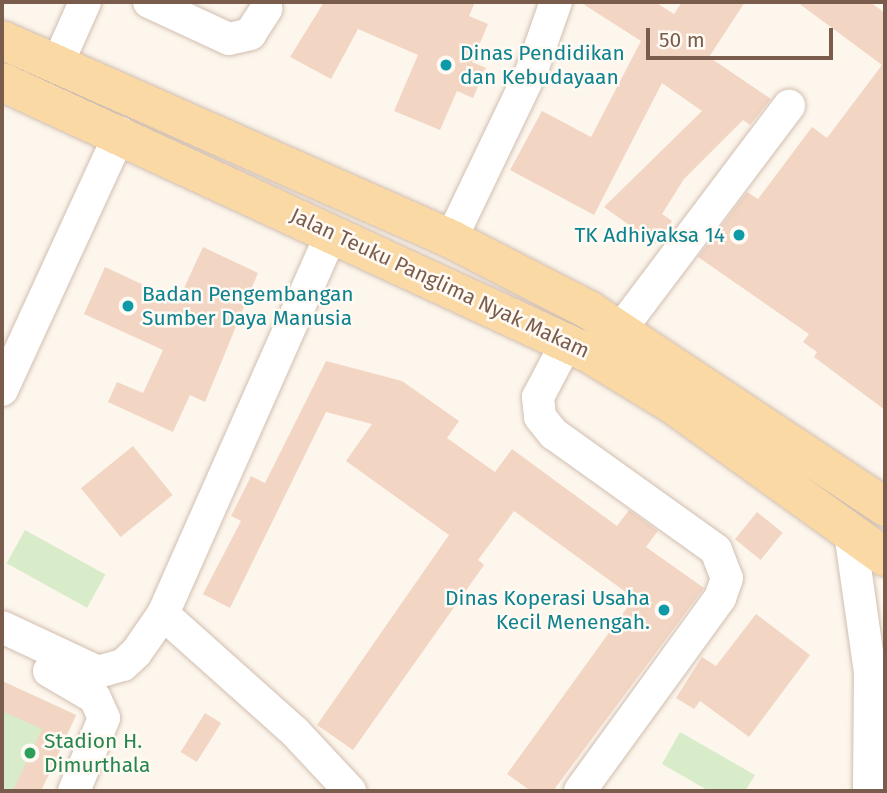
<!DOCTYPE html>
<style>
body{margin:0}
#map{position:relative;width:887px;height:793px;overflow:hidden;background:#fdf6ec;font-family:"Fira Sans",sans-serif}
div>[style]{position:absolute}
.green>*{inset:0;background:#d8ecc9;transform-origin:0 0}
.building>*{inset:0;background:#f3d5c3;transform-origin:0 0}
.roads{filter:drop-shadow(0 0 2px #d1beb0) drop-shadow(0 0 2px #d1beb0)}
.minor>*{height:32px;margin:-16px;padding:0 16px;transform-origin:16px;border-radius:16px;background:#fff}
.major>*{height:38px;margin:-19px;padding:0 19px;transform-origin:19px;border-radius:19px;background:#fbd9a5}
.dots>*{width:19px;height:19px;translate:-50% -50%;box-sizing:border-box;border:4px solid #fffaf3;border-radius:50%}
span{translate:-50% -50%;white-space:nowrap;text-align:center;line-height:1.15;-webkit-text-stroke:5px #fffaf3;paint-order:stroke}
.culture-label{font-size:21px;color:#0d838f}
.left{translate:0 -50%;text-align:left}
.right{translate:-100% -50%;text-align:right}
.street-label{font-size:21px;color:#7a5c4d}
.leisure-label{font-size:21px;color:#27864d}
.frame{position:absolute;inset:0;border:4px solid #7a5c4d;pointer-events:none}
.scale{position:absolute;left:646px;top:28px;width:187px;height:32px;box-sizing:border-box;border:4px solid #7a5c4d;border-top:0;padding-left:9px;font-size:21px;line-height:24px;white-space:nowrap;color:#7a5c4d;-webkit-text-stroke:5px #fffaf3;paint-order:stroke}
</style>
<div id="map">
<div class="green">
<i style="left:25px;top:530px;width:92px;height:38px;rotate:29deg"></i>
<i style="clip-path:polygon(2px 681px,76px 715px,41px 791px,2px 791px)"></i>
<i style="clip-path:polygon(680px 732px,755px 775px,745px 791px,709px 791px,662px 764px)"></i>
</div>
<div class="building">
<i style="clip-path:polygon(324px 2px,475px 2px,469px 16px,488px 24px,472px 62px,486px 68px,473px 98px,457px 91px,440px 130px,394px 111px,418px 55px,358px 29px,331px 79px,290px 57px)"></i>
<i style="clip-path:polygon(580px 2px,655px 2px,674px 14px,682px 2px,745px 2px,709px 57px,771px 99px,750px 125px,743px 120px,684px 179px,662px 214px,672px 221px,656px 244px,604px 207px,702px 111px,662px 83px,594px 215px,510px 170px,542px 111px,591px 137px,641px 41px)"></i>
<i style="clip-path:polygon(797px 2px,870px 2px,885px 13px,885px 410px,814px 357px,817px 352px,803px 342px,809px 334px,698px 257px,747px 192px,758px 199px,812px 127px,827px 138px,882px 65px)"></i>
<i style="clip-path:polygon(203px 247px,258px 273px,205px 402px,190px 395px,173px 432px,108px 402px,117px 382px,143px 393px,163px 350px,84px 314px,105px 267px,178px 301px)"></i>
<i style="clip-path:polygon(326px 361px,402px 381px,459px 421px,447px 438px,495px 472px,512px 449px,617px 526px,629px 510px,658px 531px,646px 547px,704px 588px,553px 791px,531px 791px,507px 774px,634px 598px,514px 511px,478px 560px,484px 565px,353px 750px,317px 725px,449px 535px,346px 461px,372px 424px,326px 412px,230px 608px,203px 594px,241px 521px,231px 516px,251px 476px,265px 483px)"></i>
<i style="left:133px;top:446px;width:63px;height:67px;rotate:51deg"></i>
<i style="left:757px;top:512px;width:33px;height:35px;rotate:39deg"></i>
<i style="clip-path:polygon(756px 614px,810px 655px,749px 737px,700px 701px,694px 709px,676px 698px,702px 657px,716px 666px)"></i>
<i style="clip-path:polygon(2px 681px,76px 715px,41px 791px,13px 791px,42px 729px,2px 711px)"></i>
<i style="left:205px;top:713px;width:19px;height:46px;rotate:32deg"></i>
</div>
<div class="roads">
<div class="minor">
<i style="left:149px;top:2px;width:88px;rotate:24.8deg"></i>
<i style="left:229px;top:39px;width:22px;rotate:-13deg"></i>
<i style="left:250px;top:34px;width:30px;rotate:-57deg"></i>
<i style="left:57px;top:65px;width:69px;rotate:-66deg"></i>
<i style="left:451px;top:239px;width:187px;rotate:-64.4deg"></i>
<i style="left:532px;top:70px;width:72px;rotate:-70.6deg"></i>
<i style="left:620px;top:330px;width:281px;rotate:-53deg"></i>
<i style="left:567px;top:342px;width:62px;rotate:117.8deg"></i>
<i style="left:538px;top:397px;width:20px;rotate:84deg"></i>
<i style="left:540px;top:417px;width:22px;rotate:51deg"></i>
<i style="left:554px;top:434px;width:199px;rotate:35.6deg"></i>
<i style="left:716px;top:550px;width:30px;rotate:69deg"></i>
<i style="left:727px;top:578px;width:21px;rotate:109deg"></i>
<i style="left:720px;top:598px;width:238px;rotate:126deg"></i>
<i style="left:2px;top:390px;width:283px;rotate:-65.3deg"></i>
<i style="left:850px;top:532px;width:142px;rotate:81.9deg"></i>
<i style="left:870px;top:673px;width:118px;rotate:90.5deg"></i>
<i style="left:163px;top:614px;width:177px;rotate:41.8deg"></i>
<i style="left:295px;top:732px;width:81px;rotate:47deg"></i>
<i style="left:2px;top:627px;width:106px;rotate:25.1deg"></i>
<i style="left:98px;top:672px;width:26px;rotate:-16deg"></i>
<i style="left:123px;top:665px;width:18px;rotate:-43deg"></i>
<i style="left:136px;top:653px;width:47px;rotate:-55.3deg"></i>
<i style="left:163px;top:614px;width:418px;rotate:-66.1deg"></i>
<i style="left:49px;top:671px;width:53px;rotate:30.4deg"></i>
<i style="left:95px;top:698px;width:22px;rotate:66deg"></i>
<i style="left:104px;top:718px;width:79px;rotate:112.3deg"></i>
</div>
<div class="major">
<i style="left:2px;top:40px;width:491px;rotate:23.9deg"></i>
<i style="left:451px;top:239px;width:155px;rotate:27.2deg"></i>
<i style="left:589px;top:310px;width:356px;rotate:33.6deg"></i>
<i style="left:2px;top:82px;width:646px;rotate:24.82deg"></i>
<i style="left:588px;top:353px;width:98px;rotate:31.3deg"></i>
<i style="left:672px;top:404px;width:262px;rotate:35.7deg"></i>
</div>
</div>
<div class="dots">
<i style="left:446px;top:65px;background:#0f9aa8"></i>
<i style="left:739px;top:235px;background:#0f9aa8"></i>
<i style="left:128px;top:306px;background:#0f9aa8"></i>
<i style="left:664px;top:610px;background:#0f9aa8"></i>
<i style="left:30px;top:753px;background:#2e9e5b"></i>
</div>
<div class="culture-label">
<span class="left" style="left:460px;top:65px">Dinas Pendidikan<br>dan Kebudayaan</span>
<span class="right" style="left:725px;top:235px">TK Adhiyaksa 14</span>
<span class="left" style="left:142px;top:306px">Badan Pengembangan<br>Sumber Daya Manusia</span>
<span class="right" style="left:650px;top:610px">Dinas Koperasi Usaha<br>Kecil Menengah.</span>
</div>
<div class="street-label">
<span style="left:440px;top:283px;rotate:25deg">Jalan Teuku Panglima Nyak Makam</span>
</div>
<div class="leisure-label">
<span class="left" style="left:44px;top:753px">Stadion H.<br>Dimurthala</span>
</div>
<div class="frame"></div>
<div class="scale">50 m</div>
</div>
